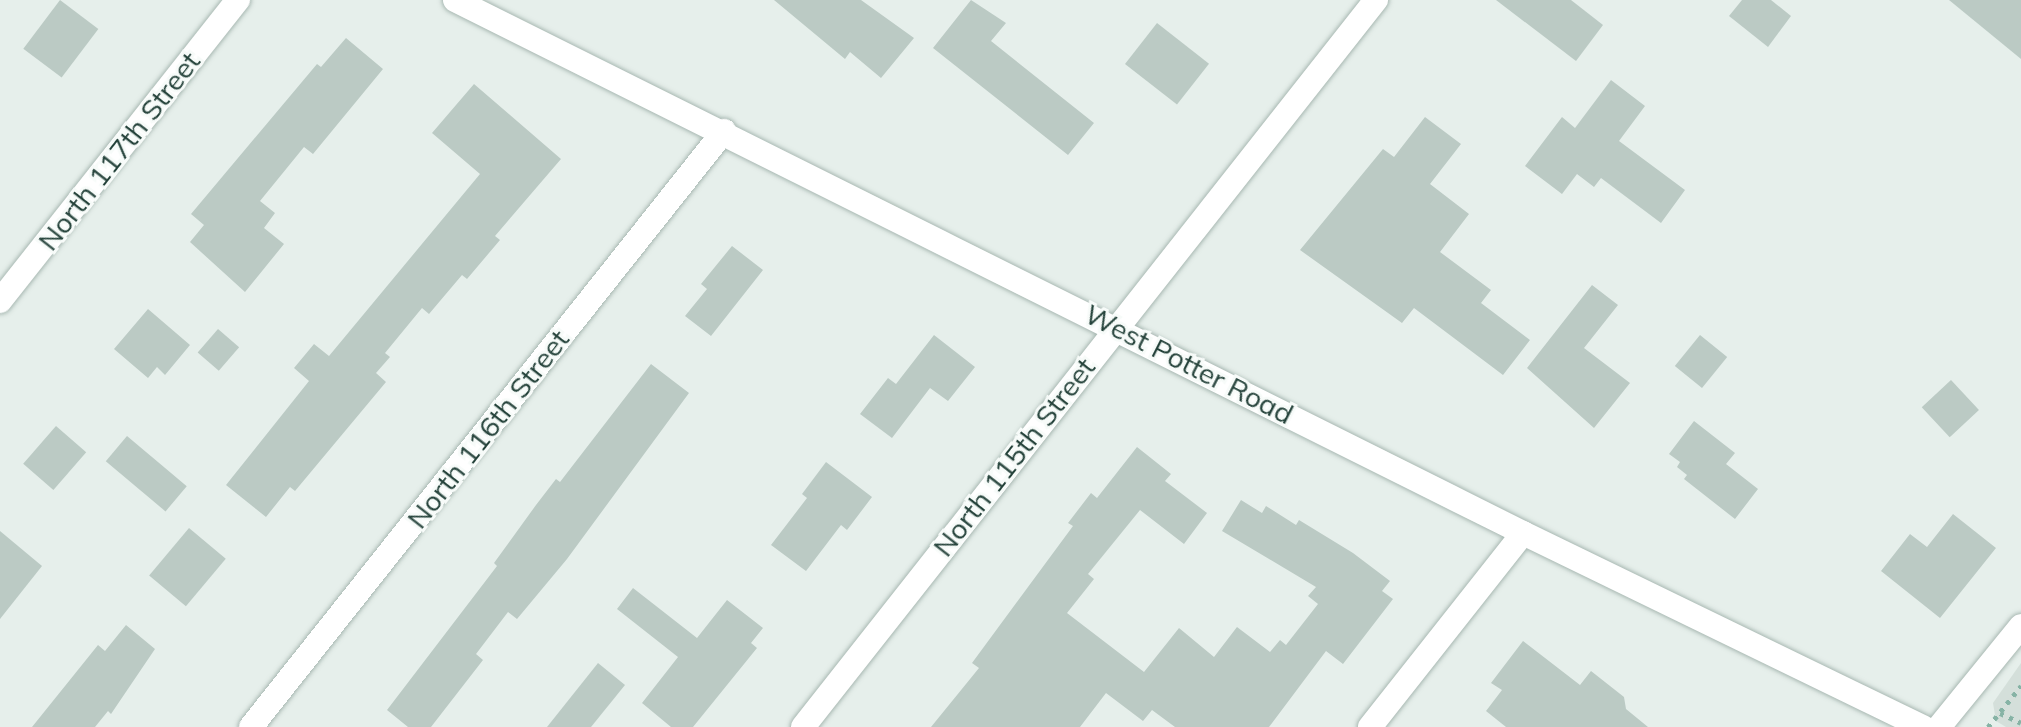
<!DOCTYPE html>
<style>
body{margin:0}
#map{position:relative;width:2021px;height:727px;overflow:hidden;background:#e6efeb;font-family:Mulish,sans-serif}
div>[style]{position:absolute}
.built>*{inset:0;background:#d4dfda}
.building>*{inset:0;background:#bbcac4;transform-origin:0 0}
.path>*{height:5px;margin-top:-2.5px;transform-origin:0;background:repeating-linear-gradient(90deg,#86b3a5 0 4px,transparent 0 10px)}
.roads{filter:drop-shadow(0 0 2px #a8b8b2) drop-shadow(0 0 2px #a8b8b2)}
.minor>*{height:24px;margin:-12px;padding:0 12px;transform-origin:12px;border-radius:12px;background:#fff}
span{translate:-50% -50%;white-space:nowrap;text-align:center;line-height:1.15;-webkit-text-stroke:6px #f7fbf9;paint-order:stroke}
.street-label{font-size:28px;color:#24423a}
</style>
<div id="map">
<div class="built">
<i style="clip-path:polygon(2021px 663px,2021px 727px,2006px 727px,1996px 721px,1993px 703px)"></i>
</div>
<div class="building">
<i style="left:60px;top:0;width:48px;height:61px;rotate:37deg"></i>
<i style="clip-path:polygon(774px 0,861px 0,914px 38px,881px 78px,850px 52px,845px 59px)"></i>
<i style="clip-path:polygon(971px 0,1006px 23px,991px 41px,1094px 123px,1068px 155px,933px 48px)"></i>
<i style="clip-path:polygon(1496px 0,1571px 0,1603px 25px,1576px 61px)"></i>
<i style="clip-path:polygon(1742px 0,1771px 0,1791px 16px,1768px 47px,1729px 16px)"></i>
<i style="clip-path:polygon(1949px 0,2021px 0,2021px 59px)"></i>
<i style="left:1157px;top:23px;width:66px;height:52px;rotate:38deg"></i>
<i style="clip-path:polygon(346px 38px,383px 69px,313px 154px,304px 147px,260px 201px,275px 213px,264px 228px,284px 244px,245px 292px,190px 242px,204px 225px,191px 214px,317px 64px,321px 67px)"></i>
<i style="clip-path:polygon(1611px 80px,1645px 106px,1619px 141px,1685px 190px,1661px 223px,1601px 178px,1594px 187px,1577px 174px,1562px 194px,1525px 166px,1562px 117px,1575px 128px)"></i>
<i style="clip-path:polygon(474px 84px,561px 159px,495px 236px,500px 240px,467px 279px,462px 275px,429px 314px,422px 308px,385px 353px,390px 357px,376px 373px,386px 382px,295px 491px,290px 487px,266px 517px,226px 485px,309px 381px,294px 368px,314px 344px,329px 356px,480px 174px,432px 133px)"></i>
<i style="clip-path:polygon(1425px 117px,1461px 144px,1430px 184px,1469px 214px,1440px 252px,1491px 290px,1481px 303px,1530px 340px,1503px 375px,1414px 308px,1402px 323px,1300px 250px,1383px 149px,1394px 157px)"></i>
<i style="clip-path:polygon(732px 246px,763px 270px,711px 336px,685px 316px,707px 289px,701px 284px)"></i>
<i style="clip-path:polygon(1592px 285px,1618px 305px,1584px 348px,1630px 383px,1594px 428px,1527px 368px)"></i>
<i style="clip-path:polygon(148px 309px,190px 345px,165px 375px,157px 367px,148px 378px,114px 349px)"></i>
<i style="left:218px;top:329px;width:28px;height:31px;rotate:41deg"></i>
<i style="clip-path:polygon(934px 335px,975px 367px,948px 401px,930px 388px,892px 438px,860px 414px,888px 378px,896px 384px)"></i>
<i style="left:1700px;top:335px;width:35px;height:40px;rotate:39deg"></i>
<i style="clip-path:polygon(651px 364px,689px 393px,567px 559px,517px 619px,508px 612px,476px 654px,483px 660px,431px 727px,408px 727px,387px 710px,497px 566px,494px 563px,536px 505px,556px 479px,560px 482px)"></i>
<i style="left:1951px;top:380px;width:41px;height:40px;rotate:47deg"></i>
<i style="clip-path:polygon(1694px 421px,1735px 453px,1726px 464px,1758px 489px,1735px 519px,1684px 479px,1687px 475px,1677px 467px,1680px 462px,1669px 454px)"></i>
<i style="left:56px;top:426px;width:40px;height:50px;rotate:41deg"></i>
<i style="left:127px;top:436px;width:78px;height:33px;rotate:40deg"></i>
<i style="clip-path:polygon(1137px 447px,1171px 474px,1165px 481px,1207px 513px,1184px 544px,1140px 510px,1088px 574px,1094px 579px,1067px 613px,1144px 672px,1179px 628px,1214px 657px,1237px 627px,1270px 652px,1280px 640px,1286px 645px,1318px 604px,1308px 596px,1316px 587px,1222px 531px,1241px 500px,1262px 513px,1266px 506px,1296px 525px,1299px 520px,1353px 553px,1390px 581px,1382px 591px,1393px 599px,1343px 664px,1326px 651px,1269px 727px,1175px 727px,1152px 710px,1143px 721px,1106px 693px,1080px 727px,931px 727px,979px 668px,972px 663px,1073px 526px,1068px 523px,1091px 493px,1097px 498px)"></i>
<i style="clip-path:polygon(826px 462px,872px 497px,847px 530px,841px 525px,806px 571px,771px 545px,807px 498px,802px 494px)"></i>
<i style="clip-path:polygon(1953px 514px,1996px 548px,1940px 618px,1881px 571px,1910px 534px,1927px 547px)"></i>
<i style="left:189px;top:528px;width:48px;height:62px;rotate:40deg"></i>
<i style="clip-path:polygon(0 531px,42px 566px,0 619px)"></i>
<i style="clip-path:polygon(633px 588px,697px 638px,727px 600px,763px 628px,751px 643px,757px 648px,693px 727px,671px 727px,642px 703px,678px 657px,617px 609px)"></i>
<i style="clip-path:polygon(126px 625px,155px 649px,111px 714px,108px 711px,95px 727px,32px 727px,98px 645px,105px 651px)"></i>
<i style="clip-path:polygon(1523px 641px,1580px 685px,1591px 671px,1624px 697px,1626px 709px,1648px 727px,1506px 727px,1486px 711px,1502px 690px,1491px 683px)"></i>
<i style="clip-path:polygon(598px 663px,625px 685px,591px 727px,547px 727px)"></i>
</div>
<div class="path">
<i style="left:2000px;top:713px;width:23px;rotate:25deg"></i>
<i style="left:1988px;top:727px;width:53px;rotate:-51.2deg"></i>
</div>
<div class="roads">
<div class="minor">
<i style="left:455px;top:0;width:1194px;rotate:26.52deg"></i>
<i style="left:1523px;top:533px;width:445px;rotate:25.9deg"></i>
<i style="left:0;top:301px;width:384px;rotate:-51.7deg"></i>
<i style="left:251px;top:727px;width:761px;rotate:-51.56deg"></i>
<i style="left:803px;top:727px;width:926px;rotate:-51.76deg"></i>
<i style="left:1370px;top:727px;width:247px;rotate:-51.7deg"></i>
<i style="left:1939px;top:727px;width:130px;rotate:-50.9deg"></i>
</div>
</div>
<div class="street-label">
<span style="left:119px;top:151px;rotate:-52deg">North 117th Street</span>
<span style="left:1189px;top:364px;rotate:27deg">West Potter Road</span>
<span style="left:488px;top:429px;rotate:-52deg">North 116th Street</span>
<span style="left:1014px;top:457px;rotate:-52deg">North 115th Street</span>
</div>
</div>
